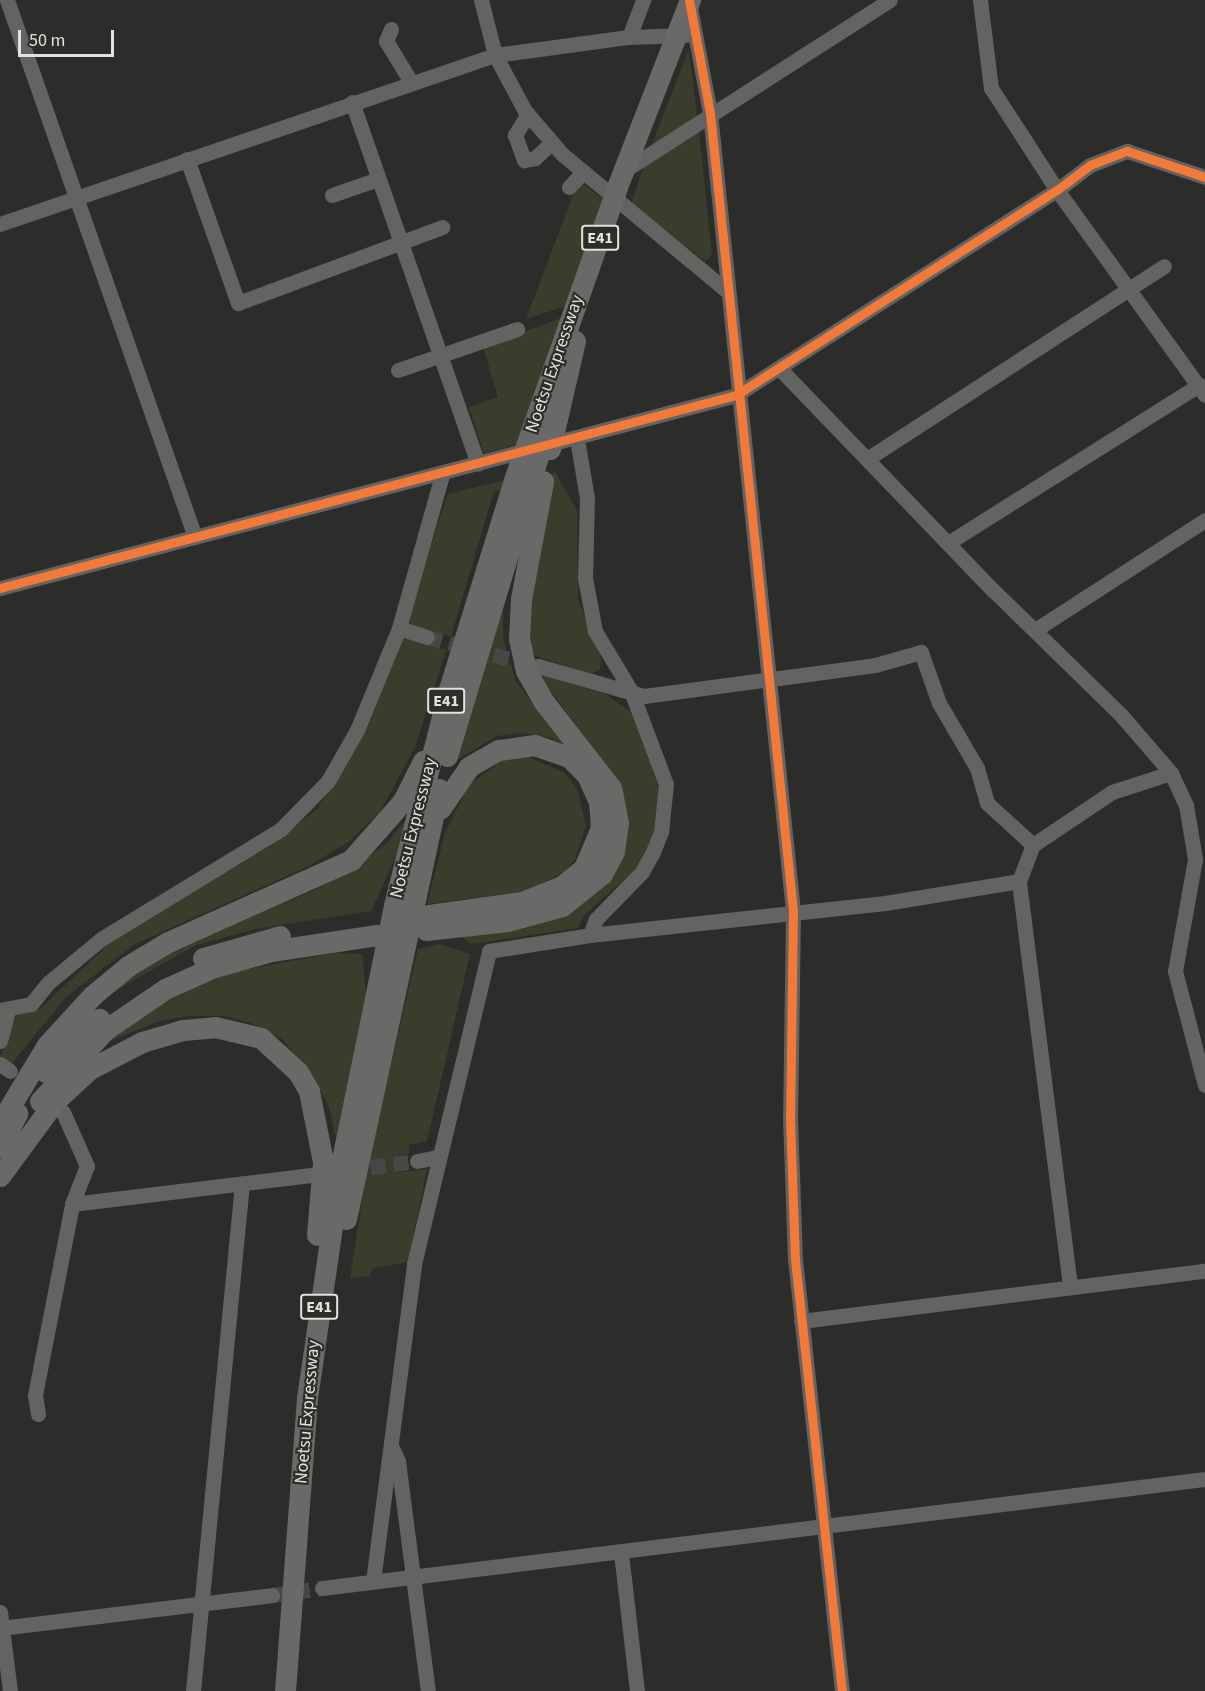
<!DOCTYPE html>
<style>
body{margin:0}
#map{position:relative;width:1205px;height:1691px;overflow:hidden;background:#2c2d2a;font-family:"Source Sans 3",sans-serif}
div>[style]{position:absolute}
.green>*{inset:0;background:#3a3d2c}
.minor-tunnel>*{height:15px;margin-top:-7.5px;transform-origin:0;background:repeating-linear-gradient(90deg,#474845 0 15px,transparent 0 23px)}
.minor>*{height:15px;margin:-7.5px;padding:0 7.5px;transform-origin:7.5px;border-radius:7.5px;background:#636362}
.highway>*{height:21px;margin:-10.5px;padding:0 10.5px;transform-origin:10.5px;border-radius:10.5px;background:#696a68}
.highway-bridge>*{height:21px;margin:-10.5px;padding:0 10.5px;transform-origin:10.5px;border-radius:10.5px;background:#696a68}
.cycleway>*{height:9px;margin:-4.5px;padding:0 4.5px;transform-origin:4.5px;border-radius:4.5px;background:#f17a3a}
span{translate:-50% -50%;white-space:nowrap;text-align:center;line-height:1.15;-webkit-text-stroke:4.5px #2d2e29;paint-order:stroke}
.shield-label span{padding:2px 4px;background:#2d2e29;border:2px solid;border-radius:4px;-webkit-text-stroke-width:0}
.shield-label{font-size:16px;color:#e2e3e0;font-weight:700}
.street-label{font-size:18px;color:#e2e3e0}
.scale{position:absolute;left:18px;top:30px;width:96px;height:27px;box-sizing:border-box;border:3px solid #e2e3e0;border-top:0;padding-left:8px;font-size:18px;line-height:21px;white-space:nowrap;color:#e2e3e0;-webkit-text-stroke:4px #2d2e29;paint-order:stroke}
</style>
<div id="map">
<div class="green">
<i style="clip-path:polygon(689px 49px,697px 116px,651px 147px)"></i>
<i style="clip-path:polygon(699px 131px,712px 256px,705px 261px,631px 204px,646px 160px)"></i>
<i style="clip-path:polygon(582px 183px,604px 200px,569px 305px,526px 319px,575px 190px)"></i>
<i style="clip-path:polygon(564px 317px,519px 444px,484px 453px,469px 407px,498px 397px,483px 347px)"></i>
<i style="clip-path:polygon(554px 470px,577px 510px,578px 599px,601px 658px,600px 669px,591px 674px,530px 654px,525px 632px,540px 516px)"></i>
<i style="clip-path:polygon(505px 480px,501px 490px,494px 491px,451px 636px,413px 627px,407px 617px,448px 494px)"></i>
<i style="clip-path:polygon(503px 606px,503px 639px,516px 682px,573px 750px,552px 738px,522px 733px,497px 736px,457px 760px)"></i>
<i style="clip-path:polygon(405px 638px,446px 650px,415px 747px,380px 812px,348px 842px,309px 866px,135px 944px,66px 997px,10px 1066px,0 1057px,17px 1014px,40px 1009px,111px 942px,269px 847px,317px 809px,356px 746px,396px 644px)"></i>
<i style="clip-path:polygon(538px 674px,605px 694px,631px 712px,657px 775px,659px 817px,645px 855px,632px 873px,583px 916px,578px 928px,471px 944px,462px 937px,525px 928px,568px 914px,605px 885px,616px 779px)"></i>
<i style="clip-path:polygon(528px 757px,565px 773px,578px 791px,586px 826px,575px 859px,564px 872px,527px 891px,427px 904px,445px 833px,469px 785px,503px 760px)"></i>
<i style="clip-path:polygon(408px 817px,398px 852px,371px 911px,255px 929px,196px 945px,100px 999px,175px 949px,315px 890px,351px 869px,386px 844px)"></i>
<i style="clip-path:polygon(440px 944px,470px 954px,427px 1141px,409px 1145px,409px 1153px,397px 1157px,397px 1173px,427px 1169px,408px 1262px,373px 1268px,370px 1276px,350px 1278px,368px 1163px,418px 949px)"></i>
<i style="clip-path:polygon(335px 953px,362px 954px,366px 993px,336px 1138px,329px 1107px,313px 1076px,281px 1038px,253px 1024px,226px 1016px,187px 1016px,156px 1022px,109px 1042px,154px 1008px,191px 989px,237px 971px)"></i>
</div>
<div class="minor-tunnel">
<i style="left:427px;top:637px;width:109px;rotate:14.9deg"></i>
<i style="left:348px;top:1170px;width:70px;rotate:-7.4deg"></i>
<i style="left:272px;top:1595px;width:50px;rotate:-8deg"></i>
</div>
<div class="minor">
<i style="left:7px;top:0;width:569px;rotate:70.71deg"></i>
<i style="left:481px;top:0;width:57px;rotate:75.7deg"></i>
<i style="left:495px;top:55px;width:64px;rotate:61.8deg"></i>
<i style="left:525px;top:111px;width:57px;rotate:49.3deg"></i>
<i style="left:562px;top:154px;width:213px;rotate:39.7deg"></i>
<i style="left:980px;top:0;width:89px;rotate:82.9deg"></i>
<i style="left:991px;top:88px;width:121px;rotate:57.1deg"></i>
<i style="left:1057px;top:190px;width:253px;rotate:54.2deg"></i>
<i style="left:689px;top:2px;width:113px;rotate:79.3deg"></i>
<i style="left:710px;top:113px;width:802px;rotate:84.06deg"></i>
<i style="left:793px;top:911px;width:206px;rotate:90.8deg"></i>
<i style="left:790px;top:1117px;width:142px;rotate:88deg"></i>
<i style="left:795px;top:1259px;width:435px;rotate:83.8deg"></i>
<i style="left:391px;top:29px;width:13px;rotate:113deg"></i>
<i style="left:386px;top:41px;width:48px;rotate:58.6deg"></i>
<i style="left:629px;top:37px;width:40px;rotate:-69deg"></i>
<i style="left:352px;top:102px;width:383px;rotate:70.8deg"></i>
<i style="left:528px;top:114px;width:25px;rotate:122deg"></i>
<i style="left:515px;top:135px;width:27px;rotate:70deg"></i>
<i style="left:524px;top:160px;width:11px;rotate:-10deg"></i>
<i style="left:535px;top:158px;width:23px;rotate:-43deg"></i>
<i style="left:187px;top:159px;width:153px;rotate:70.5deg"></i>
<i style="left:238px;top:303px;width:218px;rotate:-20.4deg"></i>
<i style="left:622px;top:172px;width:318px;rotate:-32.7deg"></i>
<i style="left:569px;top:187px;width:21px;rotate:-47deg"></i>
<i style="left:332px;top:195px;width:49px;rotate:-19.2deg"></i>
<i style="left:0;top:224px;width:523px;rotate:-18.85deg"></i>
<i style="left:495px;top:55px;width:135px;rotate:-7.7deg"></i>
<i style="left:629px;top:37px;width:56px;rotate:-2deg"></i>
<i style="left:780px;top:369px;width:308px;rotate:46.1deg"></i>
<i style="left:994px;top:591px;width:177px;rotate:44.3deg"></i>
<i style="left:1121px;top:715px;width:77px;rotate:49.2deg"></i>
<i style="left:1171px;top:773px;width:35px;rotate:65deg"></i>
<i style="left:1186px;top:805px;width:55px;rotate:80.5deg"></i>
<i style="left:1195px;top:859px;width:114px;rotate:100.1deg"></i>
<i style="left:1175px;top:971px;width:118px;rotate:75.3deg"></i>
<i style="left:398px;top:370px;width:126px;rotate:-19deg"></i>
<i style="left:577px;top:439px;width:60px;rotate:80.4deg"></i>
<i style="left:587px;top:498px;width:80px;rotate:91.4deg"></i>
<i style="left:585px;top:578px;width:54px;rotate:79.3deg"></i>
<i style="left:595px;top:631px;width:70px;rotate:59deg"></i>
<i style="left:631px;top:691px;width:99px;rotate:69.4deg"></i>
<i style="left:666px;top:784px;width:48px;rotate:95.9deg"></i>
<i style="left:661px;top:832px;width:22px;rotate:112deg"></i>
<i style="left:653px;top:852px;width:23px;rotate:119deg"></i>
<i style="left:642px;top:872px;width:66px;rotate:134.4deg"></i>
<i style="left:596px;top:919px;width:17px;rotate:111deg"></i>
<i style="left:867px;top:459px;width:354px;rotate:-33deg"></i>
<i style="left:948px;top:543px;width:297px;rotate:-32.2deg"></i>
<i style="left:0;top:588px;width:761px;rotate:-14.69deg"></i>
<i style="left:736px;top:395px;width:381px;rotate:-32.6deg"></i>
<i style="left:1057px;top:190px;width:41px;rotate:-37.1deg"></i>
<i style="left:1090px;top:165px;width:40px;rotate:-21deg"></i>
<i style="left:1127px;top:151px;width:82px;rotate:18.4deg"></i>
<i style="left:399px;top:628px;width:29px;rotate:18deg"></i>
<i style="left:1035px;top:630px;width:202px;rotate:-32.9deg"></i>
<i style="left:538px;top:666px;width:110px;rotate:15.8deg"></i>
<i style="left:644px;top:696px;width:233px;rotate:-7.6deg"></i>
<i style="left:875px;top:665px;width:48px;rotate:-15.8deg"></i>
<i style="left:921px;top:652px;width:54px;rotate:70.6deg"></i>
<i style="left:939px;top:703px;width:75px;rotate:59.7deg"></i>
<i style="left:977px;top:768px;width:36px;rotate:74deg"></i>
<i style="left:987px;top:803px;width:62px;rotate:42.4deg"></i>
<i style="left:0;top:1010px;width:32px;rotate:-11deg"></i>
<i style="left:31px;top:1004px;width:27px;rotate:-51deg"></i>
<i style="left:48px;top:983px;width:69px;rotate:-39.7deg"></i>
<i style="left:101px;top:939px;width:211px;rotate:-31.4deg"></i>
<i style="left:281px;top:829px;width:67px;rotate:-45.6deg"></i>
<i style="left:328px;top:781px;width:59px;rotate:-60.4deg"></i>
<i style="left:357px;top:730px;width:110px;rotate:-67.6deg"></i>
<i style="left:399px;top:628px;width:159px;rotate:-74.3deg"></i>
<i style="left:0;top:1041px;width:34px;rotate:-75deg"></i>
<i style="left:0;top:1064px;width:12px;rotate:35deg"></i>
<i style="left:417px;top:1161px;width:20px;rotate:-11deg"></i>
<i style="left:72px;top:1204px;width:241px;rotate:-6.9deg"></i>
<i style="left:1070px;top:1286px;width:408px;rotate:-97.2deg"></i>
<i style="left:1019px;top:881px;width:39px;rotate:-69deg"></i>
<i style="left:1033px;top:845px;width:95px;rotate:-33.9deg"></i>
<i style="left:1112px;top:792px;width:62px;rotate:-17.9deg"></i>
<i style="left:801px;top:1321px;width:407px;rotate:-7.1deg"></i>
<i style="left:38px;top:1414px;width:19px;rotate:-99deg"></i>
<i style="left:35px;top:1395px;width:195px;rotate:-79deg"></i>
<i style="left:72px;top:1204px;width:41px;rotate:-68.5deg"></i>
<i style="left:87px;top:1166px;width:59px;rotate:-114deg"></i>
<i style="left:392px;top:1448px;width:14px;rotate:65deg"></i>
<i style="left:398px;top:1461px;width:232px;rotate:82.6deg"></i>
<i style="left:621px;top:1553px;width:139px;rotate:83.4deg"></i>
<i style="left:373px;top:1581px;width:320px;rotate:-82.6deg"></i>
<i style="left:414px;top:1264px;width:322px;rotate:-76.5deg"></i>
<i style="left:489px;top:951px;width:102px;rotate:-9deg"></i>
<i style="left:590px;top:935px;width:297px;rotate:-6.2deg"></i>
<i style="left:885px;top:903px;width:136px;rotate:-9.3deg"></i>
<i style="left:322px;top:1588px;width:890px;rotate:-7.04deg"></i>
<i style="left:0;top:1612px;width:80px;rotate:82.8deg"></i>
<i style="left:0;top:1628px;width:274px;rotate:-6.9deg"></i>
<i style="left:193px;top:1691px;width:510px;rotate:-84.49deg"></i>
</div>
<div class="highway">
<i style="left:447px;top:756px;width:290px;rotate:-73.2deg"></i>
<i style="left:429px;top:915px;width:94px;rotate:-8deg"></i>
<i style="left:522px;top:902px;width:43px;rotate:-21.8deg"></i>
<i style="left:562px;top:886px;width:28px;rotate:-39deg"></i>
<i style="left:584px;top:868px;width:43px;rotate:-67deg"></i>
<i style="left:601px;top:828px;width:26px;rotate:-94deg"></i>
<i style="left:599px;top:802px;width:30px;rotate:-114deg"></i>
<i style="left:587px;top:775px;width:25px;rotate:-135deg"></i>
<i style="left:569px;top:757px;width:36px;rotate:-161deg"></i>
<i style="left:535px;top:745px;width:37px;rotate:172deg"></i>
<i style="left:498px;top:750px;width:34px;rotate:150deg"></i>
<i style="left:469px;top:767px;width:51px;rotate:124.6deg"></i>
<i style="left:426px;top:930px;width:82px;rotate:-6.3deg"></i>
<i style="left:508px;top:921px;width:56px;rotate:-15.5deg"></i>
<i style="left:562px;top:906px;width:51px;rotate:-38.7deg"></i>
<i style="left:602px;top:874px;width:26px;rotate:-62deg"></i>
<i style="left:614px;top:851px;width:28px;rotate:-82deg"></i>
<i style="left:618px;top:823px;width:36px;rotate:-101deg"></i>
<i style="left:611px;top:788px;width:109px;rotate:-127.9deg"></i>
<i style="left:544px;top:702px;width:36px;rotate:-120deg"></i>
<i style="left:526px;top:671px;width:34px;rotate:-102deg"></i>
<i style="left:519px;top:638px;width:39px;rotate:-87deg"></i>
<i style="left:521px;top:599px;width:120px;rotate:-79.4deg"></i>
<i style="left:203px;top:958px;width:80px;rotate:-15.9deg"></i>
<i style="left:45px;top:1072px;width:76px;rotate:-44.5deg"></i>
<i style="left:40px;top:1101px;width:96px;rotate:-47.5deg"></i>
<i style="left:105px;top:1030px;width:73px;rotate:-34.3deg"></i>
<i style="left:165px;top:989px;width:51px;rotate:-24.1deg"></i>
<i style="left:212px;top:968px;width:61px;rotate:-16.1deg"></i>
<i style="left:271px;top:951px;width:107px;rotate:-8.6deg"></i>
<i style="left:0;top:1123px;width:91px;rotate:-58.9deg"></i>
<i style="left:47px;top:1045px;width:68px;rotate:-47.4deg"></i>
<i style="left:93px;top:995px;width:45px;rotate:-39.6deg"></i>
<i style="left:128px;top:966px;width:47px;rotate:-31deg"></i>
<i style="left:168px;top:942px;width:201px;rotate:-24.1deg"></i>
<i style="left:351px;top:860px;width:79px;rotate:-48.6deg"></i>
<i style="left:403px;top:801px;width:45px;rotate:-63.4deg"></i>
<i style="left:0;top:1147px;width:38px;rotate:-63deg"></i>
<i style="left:0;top:1176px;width:93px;rotate:-53.7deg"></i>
<i style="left:55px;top:1101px;width:47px;rotate:-42.4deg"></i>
<i style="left:90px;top:1069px;width:59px;rotate:-27.4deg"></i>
<i style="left:142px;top:1042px;width:43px;rotate:-16.3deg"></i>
<i style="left:183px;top:1030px;width:32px;rotate:-5deg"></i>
<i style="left:215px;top:1027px;width:47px;rotate:13.4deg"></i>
<i style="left:261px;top:1038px;width:50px;rotate:42.6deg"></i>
<i style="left:298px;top:1072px;width:22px;rotate:60deg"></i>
<i style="left:309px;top:1091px;width:72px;rotate:78.8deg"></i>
<i style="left:323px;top:1162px;width:73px;rotate:94.7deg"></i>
<i style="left:346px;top:1219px;width:440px;rotate:-77.8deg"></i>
<i style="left:285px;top:1691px;width:294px;rotate:-85.7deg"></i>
<i style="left:307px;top:1398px;width:236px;rotate:-81.7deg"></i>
<i style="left:341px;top:1164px;width:264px;rotate:-78.4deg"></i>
<i style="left:394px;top:905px;width:223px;rotate:-75.7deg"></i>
<i style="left:449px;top:689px;width:222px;rotate:-72.7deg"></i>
</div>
<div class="highway-bridge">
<i style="left:550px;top:449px;width:111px;rotate:-77deg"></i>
<i style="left:515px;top:477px;width:307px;rotate:-70.6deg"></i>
<i style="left:617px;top:187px;width:201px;rotate:-68.7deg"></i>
<i style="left:531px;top:478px;width:47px;rotate:-71.6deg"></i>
</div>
<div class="cycleway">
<i style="left:689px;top:0;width:115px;rotate:79.5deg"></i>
<i style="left:710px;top:113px;width:802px;rotate:84.06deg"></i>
<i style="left:793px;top:911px;width:206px;rotate:90.8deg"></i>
<i style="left:790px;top:1117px;width:142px;rotate:88deg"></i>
<i style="left:795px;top:1259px;width:435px;rotate:83.8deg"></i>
<i style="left:0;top:588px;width:761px;rotate:-14.69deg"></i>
<i style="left:736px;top:395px;width:381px;rotate:-32.6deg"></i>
<i style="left:1057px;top:190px;width:41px;rotate:-37.1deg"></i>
<i style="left:1090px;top:165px;width:40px;rotate:-21deg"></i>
<i style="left:1127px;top:151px;width:82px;rotate:18.4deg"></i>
</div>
<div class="shield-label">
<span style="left:600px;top:238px">E41</span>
<span style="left:446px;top:701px">E41</span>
<span style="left:319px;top:1307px">E41</span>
</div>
<div class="street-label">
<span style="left:555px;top:364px;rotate:-71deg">Noetsu Expressway</span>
<span style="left:414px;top:828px;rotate:-76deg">Noetsu Expressway</span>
<span style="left:308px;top:1412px;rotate:-85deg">Noetsu Expressway</span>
</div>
<div class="scale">50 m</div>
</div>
